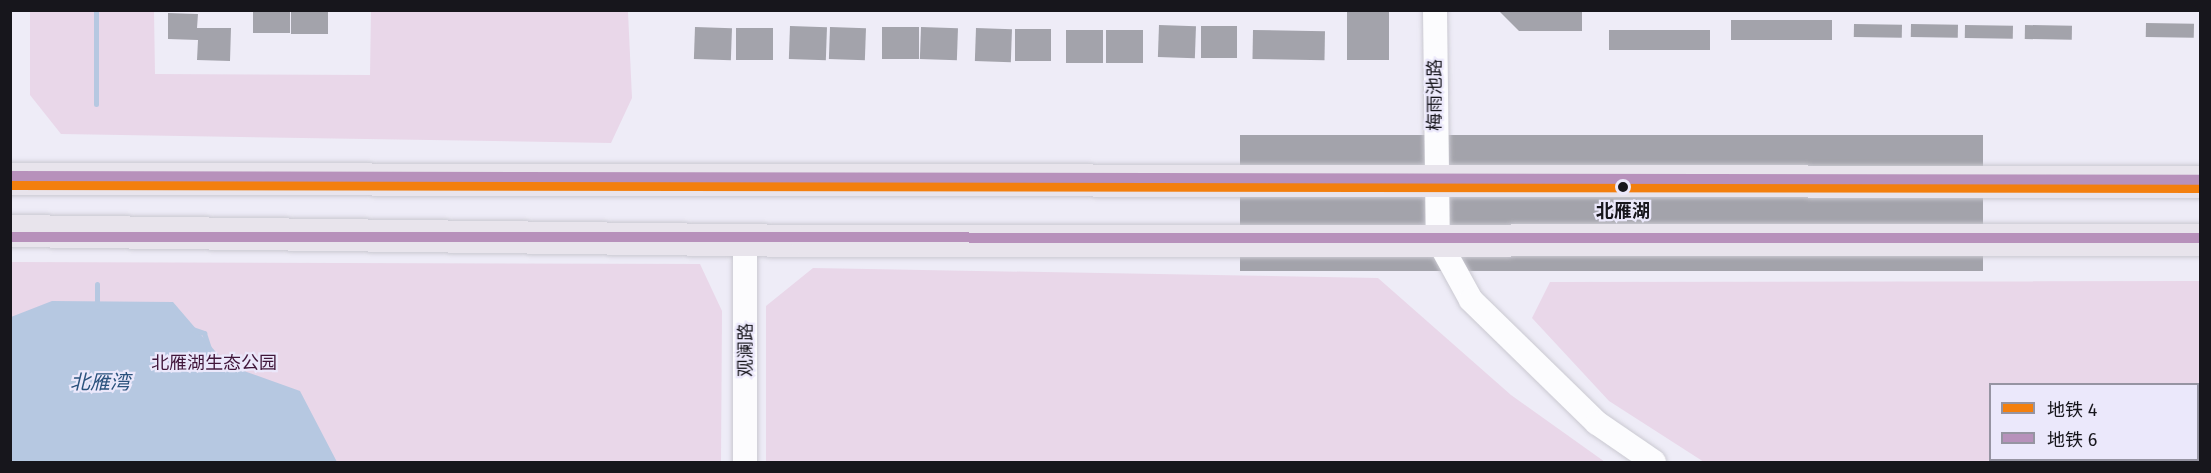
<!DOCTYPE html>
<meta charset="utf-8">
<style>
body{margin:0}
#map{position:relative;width:2211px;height:473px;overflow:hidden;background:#eeecf7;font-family:"Fira Sans","Noto Sans SC",sans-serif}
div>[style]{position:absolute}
.green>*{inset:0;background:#e9d7e9}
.water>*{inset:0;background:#b6c8e1}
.stream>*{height:5px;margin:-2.5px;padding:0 2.5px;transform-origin:2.5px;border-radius:2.5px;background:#b6c8e1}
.building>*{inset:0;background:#a3a3ab;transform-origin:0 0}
.roads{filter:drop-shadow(0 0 2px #cac9d1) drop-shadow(0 0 2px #cac9d1)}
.minor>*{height:24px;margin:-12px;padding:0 12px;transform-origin:12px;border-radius:12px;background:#fcfcfe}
.major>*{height:32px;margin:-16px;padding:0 16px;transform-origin:16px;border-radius:16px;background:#e8e4ec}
.metro-1>*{height:10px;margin:-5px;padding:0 5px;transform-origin:5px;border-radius:5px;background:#f37f0e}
.metro-2>*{height:10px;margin:-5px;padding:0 5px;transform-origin:5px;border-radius:5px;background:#b791bb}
.dots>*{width:16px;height:16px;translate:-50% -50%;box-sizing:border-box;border:3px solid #ebe8fb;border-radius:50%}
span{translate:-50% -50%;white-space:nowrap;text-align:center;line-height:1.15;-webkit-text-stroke:4.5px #ebe8fb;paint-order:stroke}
.street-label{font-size:18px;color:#17161c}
.stop-label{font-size:18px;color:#17161c;font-weight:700}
.park-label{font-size:18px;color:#41163a}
.water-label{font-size:20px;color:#2b527d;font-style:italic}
.frame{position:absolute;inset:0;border:12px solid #17161c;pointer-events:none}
.legend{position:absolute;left:1989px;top:383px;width:210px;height:78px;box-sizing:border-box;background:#ebe8fb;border:2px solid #9694a2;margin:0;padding:8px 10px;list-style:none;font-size:18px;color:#17161c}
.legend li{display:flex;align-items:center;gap:12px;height:30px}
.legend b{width:30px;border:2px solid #9694a2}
</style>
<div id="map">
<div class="green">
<i style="clip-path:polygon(30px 11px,154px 11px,155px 74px,370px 75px,371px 11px,628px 12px,632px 98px,611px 143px,61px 134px,30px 95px)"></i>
<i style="clip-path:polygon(11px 262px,700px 264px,722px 311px,721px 462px,11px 462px)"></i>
<i style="clip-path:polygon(813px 268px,1378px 278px,1511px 395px,1605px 462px,766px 462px,766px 306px)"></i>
<i style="clip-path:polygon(evenodd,2200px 281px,2200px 462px,1704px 462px,1609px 401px,1532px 318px,1550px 282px,2200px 281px,1990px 384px,2198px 384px,2198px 460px,1990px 460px,1990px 384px)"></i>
</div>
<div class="water">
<i style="clip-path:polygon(52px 301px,173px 302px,227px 365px,300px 391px,337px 462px,11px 462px,11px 317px)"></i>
</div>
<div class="stream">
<i style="left:96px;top:10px;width:94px;rotate:90deg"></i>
<i style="left:97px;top:284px;width:23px;rotate:90deg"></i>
<i style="left:192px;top:329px;width:13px;rotate:18deg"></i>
<i style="left:204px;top:333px;width:16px;rotate:72deg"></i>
</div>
<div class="building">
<i style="left:253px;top:10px;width:37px;height:23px"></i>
<i style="left:291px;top:10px;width:37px;height:24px"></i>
<i style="left:1347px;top:10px;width:42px;height:50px"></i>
<i style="clip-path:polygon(1498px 10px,1582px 10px,1582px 31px,1519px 31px)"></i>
<i style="clip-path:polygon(168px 13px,198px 14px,197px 28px,231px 28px,230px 61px,197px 60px,198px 40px,168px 39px)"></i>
<i style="left:1731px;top:20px;width:101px;height:20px"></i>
<i style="left:2146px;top:23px;width:48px;height:14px;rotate:1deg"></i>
<i style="left:1854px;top:24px;width:48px;height:13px;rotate:1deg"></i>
<i style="left:1911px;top:24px;width:47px;height:13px;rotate:1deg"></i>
<i style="left:1159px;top:25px;width:37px;height:32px;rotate:2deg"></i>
<i style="left:1965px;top:25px;width:48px;height:13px;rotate:1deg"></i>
<i style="left:2025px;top:25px;width:47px;height:14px;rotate:1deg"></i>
<i style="left:790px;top:26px;width:37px;height:33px;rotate:2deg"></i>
<i style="left:1201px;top:26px;width:36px;height:32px"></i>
<i style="left:695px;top:27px;width:37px;height:32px;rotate:2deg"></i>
<i style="left:830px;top:27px;width:36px;height:32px;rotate:2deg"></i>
<i style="left:882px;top:27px;width:37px;height:32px"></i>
<i style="left:921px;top:27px;width:37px;height:32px;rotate:2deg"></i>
<i style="left:736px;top:28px;width:37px;height:32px"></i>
<i style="left:976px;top:28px;width:36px;height:33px;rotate:2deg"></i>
<i style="left:1015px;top:29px;width:36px;height:32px"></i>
<i style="left:1066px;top:30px;width:37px;height:33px"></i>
<i style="left:1106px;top:30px;width:37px;height:33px"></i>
<i style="left:1253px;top:30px;width:72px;height:29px;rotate:1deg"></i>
<i style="left:1609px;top:30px;width:101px;height:20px"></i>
<i style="left:1240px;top:135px;width:743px;height:136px"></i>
</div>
<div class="roads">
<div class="minor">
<i style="left:1435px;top:10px;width:230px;rotate:89.3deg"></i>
<i style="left:1438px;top:240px;width:68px;rotate:61.2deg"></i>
<i style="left:1471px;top:300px;width:176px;rotate:44.3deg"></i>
<i style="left:1597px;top:423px;width:69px;rotate:34.4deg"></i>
<i style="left:745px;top:238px;width:224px;rotate:90deg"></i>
</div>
<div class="major">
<i style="left:10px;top:179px;width:2190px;rotate:0.08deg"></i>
<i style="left:10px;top:231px;width:797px;rotate:0.72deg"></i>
<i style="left:807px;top:241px;width:1393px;rotate:-0.04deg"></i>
</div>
</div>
<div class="metro-1">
<i style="left:10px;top:185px;width:2190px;rotate:0.08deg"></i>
</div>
<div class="metro-2">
<i style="left:10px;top:176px;width:2190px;rotate:0.1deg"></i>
<i style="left:10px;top:237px;width:2190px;rotate:0.03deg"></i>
</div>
<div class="dots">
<i style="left:1623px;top:187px;background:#17161c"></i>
</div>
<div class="street-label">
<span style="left:1435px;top:95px;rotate:-90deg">梅雨池路</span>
<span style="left:746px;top:350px;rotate:-90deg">观澜路</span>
</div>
<div class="stop-label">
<span style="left:1623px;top:211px">北雁湖</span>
</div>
<div class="park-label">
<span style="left:214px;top:363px">北雁湖生态公园</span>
</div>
<div class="water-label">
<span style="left:100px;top:382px">北雁湾</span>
</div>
<div class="frame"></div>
<ul class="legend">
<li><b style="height:8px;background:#f37f0e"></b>地铁 4</li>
<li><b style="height:8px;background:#b791bb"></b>地铁 6</li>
</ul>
</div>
